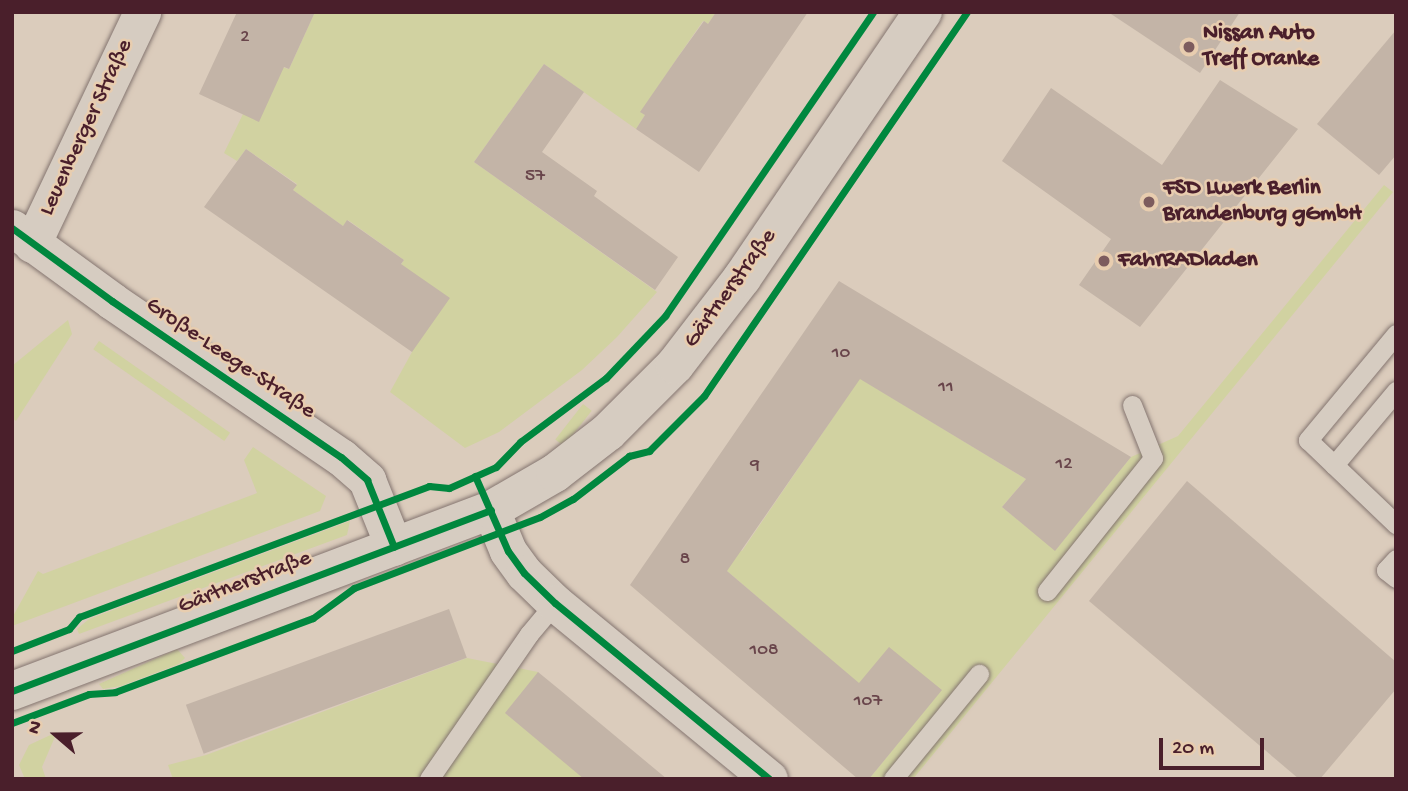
<!DOCTYPE html>
<meta charset="utf-8">
<style>
body{margin:0}
#map{position:relative;width:1408px;height:791px;overflow:hidden;background:#dbccbc;font-family:"Gochi Hand",sans-serif}
div>[style]{position:absolute}
.green>*{inset:0;background:#d1d2a1;transform-origin:0 0}
.building>*{inset:0;background:#c3b4a7;transform-origin:0 0}
.roads{filter:drop-shadow(0 0 2px #847570) drop-shadow(0 0 2px #847570)}
.lane>*{height:19px;margin:-9.5px;padding:0 9.5px;transform-origin:9.5px;border-radius:9.5px;background:#d6ccc1}
.street>*{height:37px;margin:-18.5px;padding:0 18.5px;transform-origin:18.5px;border-radius:18.5px;background:#d6ccc1}
.secondary>*{height:38px;margin:-19px;padding:0 19px;transform-origin:19px;border-radius:19px;background:#d6ccc1}
.cycleway>*{height:7px;margin:-3.5px;padding:0 3.5px;transform-origin:3.5px;border-radius:3.5px;background:#00873e}
.dots>*{width:19px;height:19px;translate:-50% -50%;box-sizing:border-box;border:4px solid #e8cdaf;border-radius:50%}
span{translate:-50% -50%;white-space:nowrap;text-align:center;line-height:1.15;-webkit-text-stroke:5px #e8cdaf;paint-order:stroke}
.number-label{font-size:19px;color:#69454b}
.number-label span{-webkit-text-stroke-width:0}
.poi-label{font-size:23px;color:#4a1f2b;font-weight:700}
.left{translate:0 -50%;text-align:left}
.street-label{font-size:23px;color:#4a1f2b}
.frame{position:absolute;inset:0;border:14px solid #4a1f2b;pointer-events:none}
.north{position:absolute;left:21px;top:700px;width:70px;height:70px;-webkit-text-stroke:5px #e8cdaf;paint-order:stroke;rotate:290deg;font-size:19px;font-weight:700;line-height:28px;text-align:center;color:#4a1f2b}
.north::after{content:'';display:block;margin:auto;width:24px;height:32px;background:#4a1f2b;clip-path:polygon(50% 0,100% 100%,50% 72%,0 100%)}
.scale{position:absolute;left:1159px;top:738px;width:105px;height:32px;box-sizing:border-box;border:4px solid #4a1f2b;border-top:0;padding-left:9px;font-size:21px;line-height:24px;white-space:nowrap;color:#4a1f2b;-webkit-text-stroke:5px #e8cdaf;paint-order:stroke}
</style>
<div id="map">
<div class="green">
<i style="clip-path:polygon(315px 12px,716px 12px,708px 24px,703px 21px,680px 54px,641px 112px,645px 115px,636px 129px,544px 64px,474px 162px,657px 292px,617px 337px,582px 370px,499px 432px,465px 448px,390px 392px,412px 352px,400px 266px,404px 260px,348px 220px,343px 226px,293px 190px,297px 184px,246px 149px,237px 161px,224px 153px,243px 114px,282px 67px,289px 69px)"></i>
<i style="clip-path:polygon(1384px 185px,1393px 192px,913px 779px,869px 779px,941px 690px,859px 684px,720px 565px,733px 545px,742px 551px,847px 397px,851px 373px,1026px 479px,1002px 507px,1055px 550px,1131px 457px,1178px 436px)"></i>
<i style="clip-path:polygon(68px 320px,72px 334px,16px 421px,12px 418px,12px 366px)"></i>
<i style="left:99px;top:341px;width:160px;height:10px;rotate:35deg"></i>
<i style="left:583px;top:404px;width:11px;height:45px;rotate:38deg"></i>
<i style="clip-path:polygon(253px 447px,326px 496px,320px 511px,12px 626px,12px 618px,38px 571px,43px 574px,257px 493px,244px 460px)"></i>
<i style="clip-path:polygon(350px 521px,347px 535px,79px 634px,77px 629px,89px 619px)"></i>
<i style="clip-path:polygon(177px 649px,185px 658px,179px 664px,121px 686px,103px 689px,99px 684px)"></i>
<i style="clip-path:polygon(467px 658px,538px 672px,584px 779px,173px 779px,168px 765px,206px 755px)"></i>
<i style="clip-path:polygon(57px 732px,42px 767px,46px 779px,25px 779px,19px 765px,29px 745px)"></i>
</div>
<div class="building">
<i style="clip-path:polygon(237px 12px,315px 12px,289px 69px,284px 67px,259px 122px,199px 94px)"></i>
<i style="clip-path:polygon(716px 12px,808px 12px,699px 172px,636px 129px,645px 115px,640px 112px,678px 57px,704px 21px,708px 24px)"></i>
<i style="clip-path:polygon(1108px 12px,1240px 12px,1200px 73px)"></i>
<i style="clip-path:polygon(1396px 30px,1396px 155px,1379px 175px,1317px 124px)"></i>
<i style="clip-path:polygon(544px 64px,584px 92px,542px 152px,597px 191px,594px 196px,678px 257px,655px 290px,474px 162px)"></i>
<i style="clip-path:polygon(1220px 80px,1298px 129px,1140px 327px,1079px 285px,1111px 239px,1002px 161px,1051px 88px,1162px 165px)"></i>
<i style="clip-path:polygon(246px 149px,297px 185px,293px 190px,343px 226px,347px 220px,404px 260px,401px 264px,450px 298px,412px 352px,204px 207px)"></i>
<i style="clip-path:polygon(839px 281px,1131px 457px,1055px 551px,1002px 507px,1026px 479px,860px 379px,727px 571px,859px 683px,889px 647px,942px 690px,869px 779px,858px 779px,630px 585px)"></i>
<i style="clip-path:polygon(1187px 481px,1396px 662px,1396px 689px,1320px 779px,1299px 779px,1089px 601px)"></i>
<i style="left:449px;top:609px;width:52px;height:280px;rotate:70deg"></i>
<i style="clip-path:polygon(538px 672px,560px 690px,667px 779px,584px 779px,505px 713px)"></i>
</div>
<div class="roads">
<div class="lane">
<i style="left:1396px;top:334px;width:138px;rotate:129.7deg"></i>
<i style="left:1308px;top:440px;width:122px;rotate:43.7deg"></i>
<i style="left:1334px;top:465px;width:97px;rotate:-50deg"></i>
<i style="left:1396px;top:559px;width:15px;rotate:132deg"></i>
<i style="left:1386px;top:570px;width:13px;rotate:39deg"></i>
<i style="left:1047px;top:591px;width:170px;rotate:-51.4deg"></i>
<i style="left:1153px;top:458px;width:57px;rotate:-111.6deg"></i>
<i style="left:429px;top:779px;width:176px;rotate:-55.4deg"></i>
<i style="left:529px;top:634px;width:40px;rotate:-50deg"></i>
<i style="left:893px;top:779px;width:136px;rotate:-50.7deg"></i>
</div>
<div class="street">
<i style="left:12px;top:228px;width:124px;rotate:36.1deg"></i>
<i style="left:112px;top:301px;width:277px;rotate:34.3deg"></i>
<i style="left:341px;top:457px;width:35px;rotate:41deg"></i>
<i style="left:367px;top:480px;width:72px;rotate:68.1deg"></i>
<i style="left:32px;top:244px;width:257px;rotate:-64.6deg"></i>
<i style="left:491px;top:510px;width:44px;rotate:67.5deg"></i>
<i style="left:508px;top:551px;width:27px;rotate:54deg"></i>
<i style="left:524px;top:573px;width:43px;rotate:44.1deg"></i>
<i style="left:555px;top:603px;width:277px;rotate:39.4deg"></i>
</div>
<div class="secondary">
<i style="left:12px;top:691px;width:512px;rotate:-20.7deg"></i>
<i style="left:491px;top:510px;width:74px;rotate:-30deg"></i>
<i style="left:555px;top:473px;width:67px;rotate:-37.7deg"></i>
<i style="left:608px;top:432px;width:95px;rotate:-45deg"></i>
<i style="left:675px;top:365px;width:110px;rotate:-52.4deg"></i>
<i style="left:742px;top:278px;width:322px;rotate:-55.8deg"></i>
</div>
</div>
<div class="cycleway">
<i style="left:12px;top:228px;width:124px;rotate:36.1deg"></i>
<i style="left:112px;top:301px;width:277px;rotate:34.3deg"></i>
<i style="left:341px;top:457px;width:35px;rotate:41deg"></i>
<i style="left:367px;top:480px;width:72px;rotate:68.1deg"></i>
<i style="left:475px;top:476px;width:82px;rotate:66.3deg"></i>
<i style="left:508px;top:551px;width:27px;rotate:54deg"></i>
<i style="left:524px;top:573px;width:43px;rotate:44.1deg"></i>
<i style="left:555px;top:603px;width:277px;rotate:39.4deg"></i>
<i style="left:12px;top:651px;width:61px;rotate:-21.1deg"></i>
<i style="left:69px;top:629px;width:16px;rotate:-50deg"></i>
<i style="left:79px;top:617px;width:374px;rotate:-20.5deg"></i>
<i style="left:429px;top:486px;width:20px;rotate:6deg"></i>
<i style="left:449px;top:488px;width:51px;rotate:-24.1deg"></i>
<i style="left:496px;top:467px;width:35px;rotate:-46deg"></i>
<i style="left:520px;top:442px;width:107px;rotate:-36.7deg"></i>
<i style="left:606px;top:378px;width:86px;rotate:-46.4deg"></i>
<i style="left:665px;top:316px;width:368px;rotate:-55.6deg"></i>
<i style="left:12px;top:691px;width:512px;rotate:-20.7deg"></i>
<i style="left:12px;top:723px;width:82px;rotate:-20.6deg"></i>
<i style="left:89px;top:694px;width:26px;rotate:-4deg"></i>
<i style="left:115px;top:692px;width:211px;rotate:-20.5deg"></i>
<i style="left:313px;top:618px;width:51px;rotate:-36.2deg"></i>
<i style="left:354px;top:588px;width:199px;rotate:-20.9deg"></i>
<i style="left:540px;top:517px;width:38px;rotate:-29deg"></i>
<i style="left:573px;top:499px;width:71px;rotate:-37.5deg"></i>
<i style="left:629px;top:456px;width:21px;rotate:-14deg"></i>
<i style="left:649px;top:451px;width:78px;rotate:-45deg"></i>
<i style="left:704px;top:396px;width:465px;rotate:-55.6deg"></i>
</div>
<div class="dots">
<i style="left:1189px;top:47px;background:#7d5c5e"></i>
<i style="left:1149px;top:202px;background:#7d5c5e"></i>
<i style="left:1104px;top:261px;background:#7d5c5e"></i>
</div>
<div class="number-label">
<span style="left:245px;top:38px">2</span>
<span style="left:535px;top:177px">57</span>
<span style="left:841px;top:354px">10</span>
<span style="left:946px;top:388px">11</span>
<span style="left:1064px;top:465px">12</span>
<span style="left:755px;top:466px">9</span>
<span style="left:685px;top:560px">8</span>
<span style="left:764px;top:651px">108</span>
<span style="left:868px;top:702px">107</span>
</div>
<div class="poi-label">
<span class="left" style="left:1203px;top:47px">Nissan Auto<br>Treff Oranke</span>
<span class="left" style="left:1163px;top:202px">FSD Lwerk Berlin<br>Brandenburg gGmbH</span>
<span class="left" style="left:1118px;top:261px">FahrRADladen</span>
</div>
<div class="street-label">
<span style="left:87px;top:128px;rotate:-65deg">Leuenberger Straße</span>
<span style="left:731px;top:289px;rotate:-54deg">Gärtnerstraße</span>
<span style="left:230px;top:359px;rotate:34deg">Große-Leege-Straße</span>
<span style="left:245px;top:583px;rotate:-21deg">Gärtnerstraße</span>
</div>
<div class="frame"></div>
<div class="north">N</div>
<div class="scale">20 m</div>
</div>
